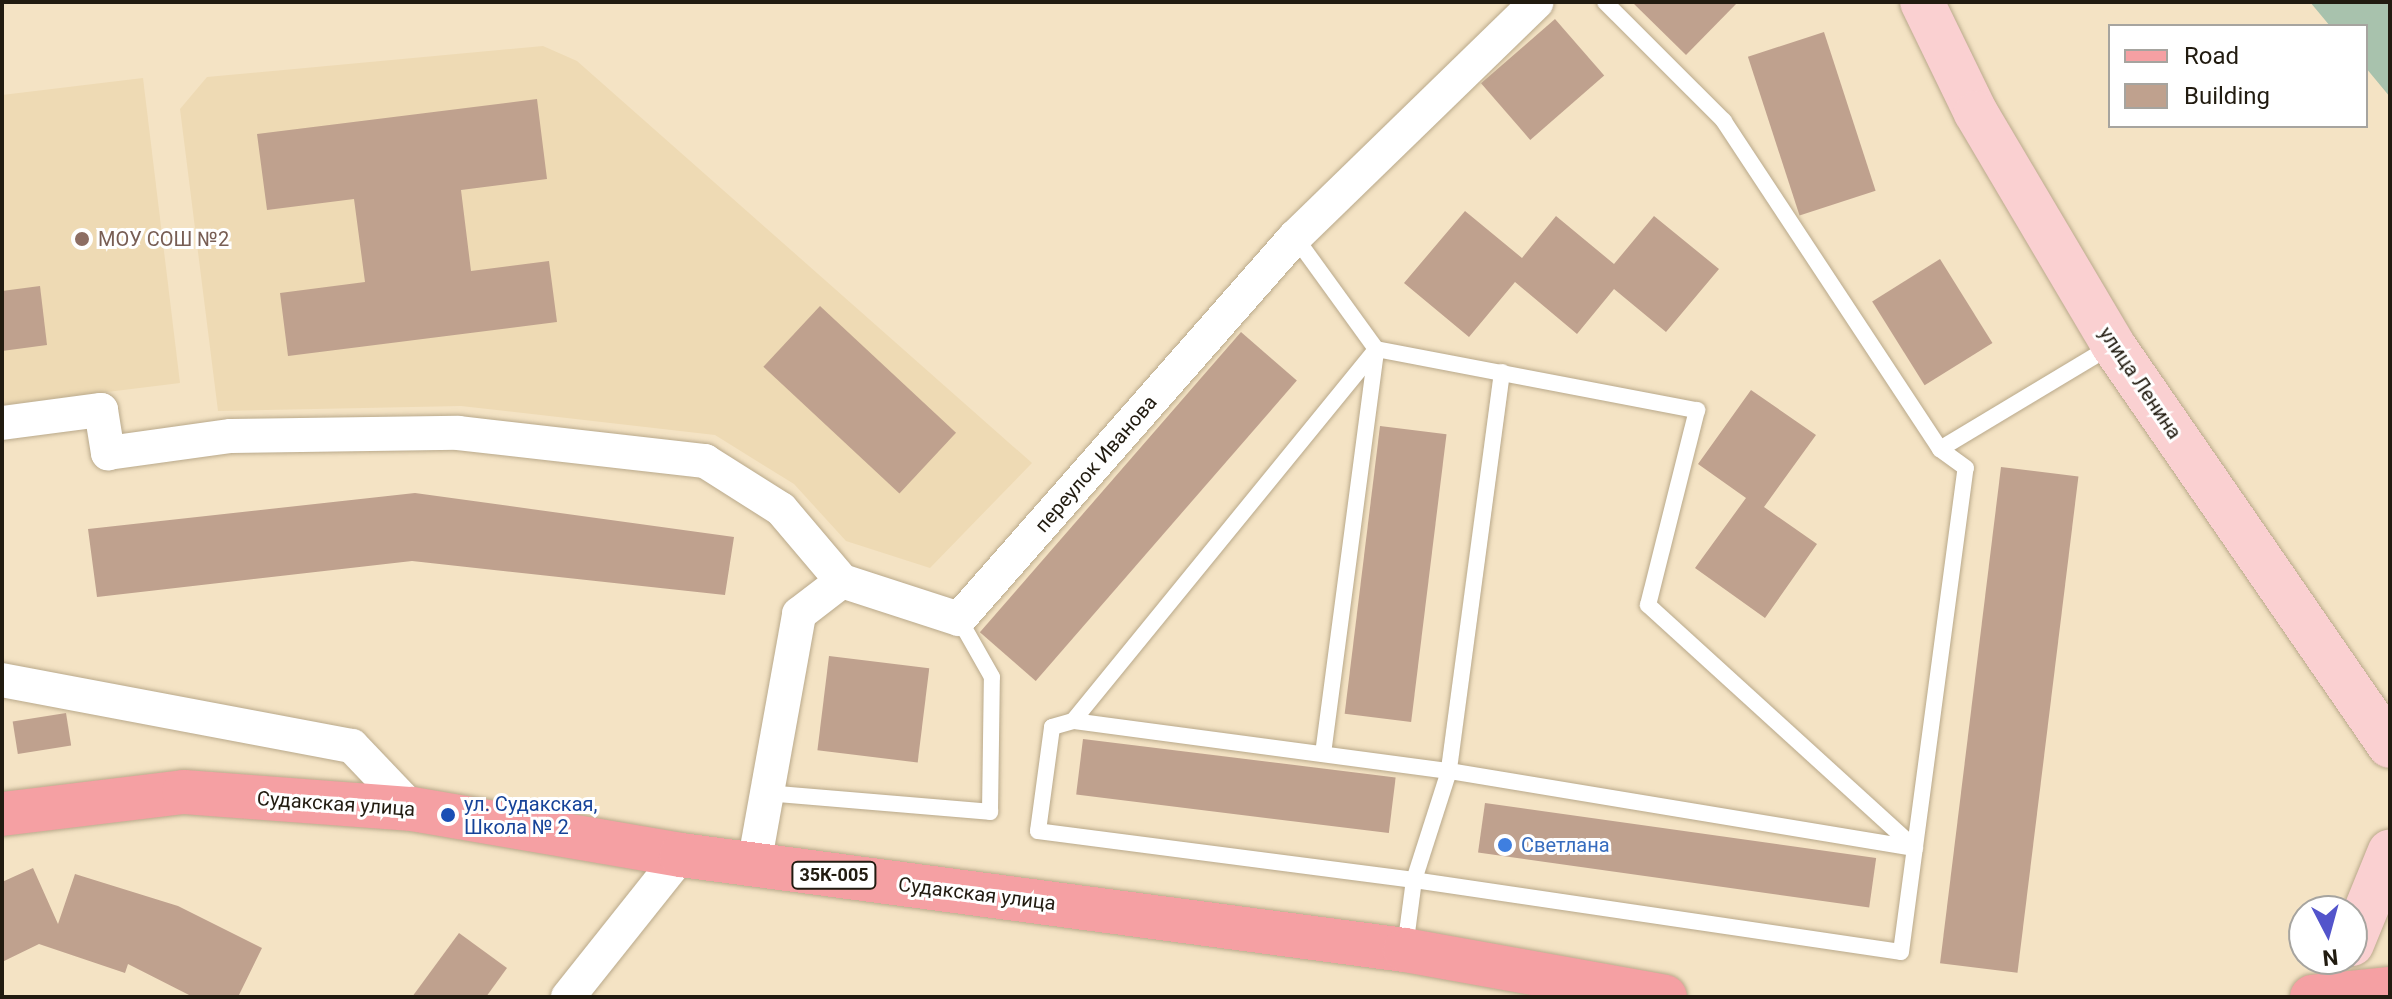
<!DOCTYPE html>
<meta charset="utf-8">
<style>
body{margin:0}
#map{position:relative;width:2392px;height:999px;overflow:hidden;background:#f4e3c4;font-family:Roboto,sans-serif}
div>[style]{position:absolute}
.built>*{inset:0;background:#eedab4}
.green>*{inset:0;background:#a8c2ad}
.building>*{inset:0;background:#bfa18e;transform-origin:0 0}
.roads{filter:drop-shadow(0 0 2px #b9a98b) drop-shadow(0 0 2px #b9a98b)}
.service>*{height:16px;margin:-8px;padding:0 8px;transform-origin:8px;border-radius:8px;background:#fff}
.minor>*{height:34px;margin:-17px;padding:0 17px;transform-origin:17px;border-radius:17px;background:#fff}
.secondary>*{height:44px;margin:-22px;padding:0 22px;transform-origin:22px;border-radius:22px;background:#fad0d1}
.primary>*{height:44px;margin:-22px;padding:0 22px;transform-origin:22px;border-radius:22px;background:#f5a0a3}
.dots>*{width:22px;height:22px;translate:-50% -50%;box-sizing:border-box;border:4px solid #fff;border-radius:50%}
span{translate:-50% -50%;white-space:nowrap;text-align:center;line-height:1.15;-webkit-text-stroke:6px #fff;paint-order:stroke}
.shield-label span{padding:2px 6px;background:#fff;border:2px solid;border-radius:6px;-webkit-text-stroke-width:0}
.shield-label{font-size:18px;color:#211b10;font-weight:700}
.education-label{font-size:20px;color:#785e54}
.left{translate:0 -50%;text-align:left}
.street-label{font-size:20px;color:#211b10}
.transit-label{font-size:20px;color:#164399}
.shop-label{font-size:20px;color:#366cbe}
.frame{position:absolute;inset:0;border:4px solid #211b10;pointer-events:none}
.legend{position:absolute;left:2108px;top:24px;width:260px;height:104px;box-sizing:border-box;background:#fff;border:2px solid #a6a49f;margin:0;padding:10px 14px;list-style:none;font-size:24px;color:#211b10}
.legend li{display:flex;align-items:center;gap:16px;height:40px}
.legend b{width:40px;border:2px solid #a6a49f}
.north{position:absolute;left:2288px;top:895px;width:80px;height:80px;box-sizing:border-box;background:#fff;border:2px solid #a6a49f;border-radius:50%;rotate:174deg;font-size:22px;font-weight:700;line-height:32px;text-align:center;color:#211b10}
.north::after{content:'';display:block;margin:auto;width:28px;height:36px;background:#5354cb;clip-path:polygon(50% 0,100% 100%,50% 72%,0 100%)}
</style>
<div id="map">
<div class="built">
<i style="clip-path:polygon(543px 46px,577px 61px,1032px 463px,930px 568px,846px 541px,794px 484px,715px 435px,461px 406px,218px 411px,180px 109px,207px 77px)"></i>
<i style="clip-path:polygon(143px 78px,180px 383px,2px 405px,2px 95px)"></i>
</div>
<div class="green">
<i style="clip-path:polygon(2310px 2px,2390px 2px,2390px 97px,2366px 68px,2366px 26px,2330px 26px)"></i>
</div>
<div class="building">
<i style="clip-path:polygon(1632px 2px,1738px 2px,1686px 55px)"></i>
<i style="left:1555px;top:19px;width:75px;height:98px;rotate:49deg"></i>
<i style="left:1824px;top:32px;width:167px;height:80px;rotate:72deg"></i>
<i style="clip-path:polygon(537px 99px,547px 179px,461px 190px,471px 271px,549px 261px,557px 322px,288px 356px,280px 293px,365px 282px,354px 199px,267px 210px,257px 134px)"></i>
<i style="clip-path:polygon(1465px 211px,1522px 258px,1556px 216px,1614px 264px,1654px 216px,1719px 269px,1666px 332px,1614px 289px,1577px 334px,1515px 282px,1469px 337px,1404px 283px)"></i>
<i style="left:1940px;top:259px;width:99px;height:80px;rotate:58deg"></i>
<i style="clip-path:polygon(40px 286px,47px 345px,2px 351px,2px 291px)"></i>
<i style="left:820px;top:306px;width:186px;height:83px;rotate:43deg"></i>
<i style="left:1241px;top:332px;width:74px;height:398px;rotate:41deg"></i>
<i style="clip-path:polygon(1751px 390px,1816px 435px,1764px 507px,1817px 544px,1765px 618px,1695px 568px,1746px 498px,1698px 464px)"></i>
<i style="left:1380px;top:426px;width:67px;height:290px;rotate:7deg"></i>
<i style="left:2001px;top:467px;width:78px;height:500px;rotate:7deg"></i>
<i style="clip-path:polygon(415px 493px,734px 537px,725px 595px,412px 561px,97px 597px,88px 529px)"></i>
<i style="left:829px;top:656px;width:101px;height:95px;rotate:7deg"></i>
<i style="left:66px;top:713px;width:33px;height:54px;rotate:81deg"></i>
<i style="left:1083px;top:739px;width:315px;height:56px;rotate:7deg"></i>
<i style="left:1485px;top:803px;width:395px;height:50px;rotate:8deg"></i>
<i style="clip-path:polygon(33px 868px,58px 924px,75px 874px,178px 906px,262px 948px,238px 997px,193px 997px,128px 964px,125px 973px,39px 944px,2px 962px,2px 882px)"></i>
<i style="clip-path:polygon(459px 933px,507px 968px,486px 997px,412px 997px)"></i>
</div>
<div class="roads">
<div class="service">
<i style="left:1295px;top:237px;width:138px;rotate:54.1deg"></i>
<i style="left:1376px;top:349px;width:327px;rotate:10.8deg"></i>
<i style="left:1697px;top:410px;width:201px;rotate:104.1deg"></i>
<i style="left:1648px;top:605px;width:361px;rotate:42.3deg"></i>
<i style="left:1502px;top:372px;width:403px;rotate:97.6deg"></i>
<i style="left:1449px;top:771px;width:470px;rotate:9.4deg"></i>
<i style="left:1940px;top:449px;width:202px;rotate:-31deg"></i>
<i style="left:1073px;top:721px;width:480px;rotate:-50.8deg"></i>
<i style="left:1323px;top:754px;width:406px;rotate:-82.5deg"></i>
<i style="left:765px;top:793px;width:226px;rotate:4.8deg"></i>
<i style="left:990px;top:812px;width:135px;rotate:-89.2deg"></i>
<i style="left:992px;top:677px;width:67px;rotate:-119.6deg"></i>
<i style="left:1405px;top:948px;width:69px;rotate:-82.5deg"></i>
<i style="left:1414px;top:880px;width:379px;rotate:-172.6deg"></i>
<i style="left:1038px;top:831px;width:105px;rotate:-82.3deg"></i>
<i style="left:1052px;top:727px;width:22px;rotate:-16deg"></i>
<i style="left:1073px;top:721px;width:379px;rotate:7.6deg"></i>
<i style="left:1449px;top:771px;width:114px;rotate:107.8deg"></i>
<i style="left:1414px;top:880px;width:492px;rotate:8.4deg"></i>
<i style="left:1901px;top:952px;width:488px;rotate:-82.4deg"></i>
<i style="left:1966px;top:468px;width:32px;rotate:-144deg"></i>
<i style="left:1940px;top:449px;width:393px;rotate:-123.4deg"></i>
<i style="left:1724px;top:121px;width:168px;rotate:-135deg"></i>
</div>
<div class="minor">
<i style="left:2px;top:423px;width:100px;rotate:-7.5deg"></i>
<i style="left:101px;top:410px;width:44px;rotate:80.8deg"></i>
<i style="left:108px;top:453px;width:124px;rotate:-7.9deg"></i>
<i style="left:231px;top:436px;width:227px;rotate:-0.8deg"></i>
<i style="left:458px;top:433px;width:249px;rotate:6.5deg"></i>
<i style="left:705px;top:461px;width:90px;rotate:32.3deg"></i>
<i style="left:781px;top:509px;width:94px;rotate:49.7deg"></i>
<i style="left:2px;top:680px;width:356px;rotate:10.7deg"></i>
<i style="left:352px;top:746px;width:87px;rotate:46.4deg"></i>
<i style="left:754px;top:865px;width:255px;rotate:-79.8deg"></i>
<i style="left:799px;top:614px;width:54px;rotate:-37.5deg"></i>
<i style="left:842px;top:581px;width:123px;rotate:18deg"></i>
<i style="left:959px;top:619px;width:509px;rotate:-48.67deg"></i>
<i style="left:1295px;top:237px;width:337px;rotate:-44.2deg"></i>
<i style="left:568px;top:997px;width:181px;rotate:-51.5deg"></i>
</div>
<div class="secondary">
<i style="left:1922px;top:2px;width:123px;rotate:64.1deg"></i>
<i style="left:1976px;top:113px;width:269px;rotate:59.4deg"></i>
<i style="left:2113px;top:345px;width:487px;rotate:55.4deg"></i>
<i style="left:2352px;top:944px;width:100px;rotate:-67.8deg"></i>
</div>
<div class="primary">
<i style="left:2px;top:814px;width:183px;rotate:-6.9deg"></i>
<i style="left:184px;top:792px;width:229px;rotate:4.3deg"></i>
<i style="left:412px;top:809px;width:273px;rotate:9.7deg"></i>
<i style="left:681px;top:855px;width:730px;rotate:7.48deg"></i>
<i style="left:1405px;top:950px;width:264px;rotate:10.2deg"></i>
<i style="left:2312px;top:997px;width:78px;rotate:-5.9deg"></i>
</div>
</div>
<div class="dots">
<i style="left:82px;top:239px;background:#8d6e63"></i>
<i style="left:448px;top:815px;background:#1a4fb4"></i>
<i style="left:1505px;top:845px;background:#3f7fe0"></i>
</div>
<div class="shield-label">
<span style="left:834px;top:875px">35К-005</span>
</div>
<div class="education-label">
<span class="left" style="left:98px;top:239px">МОУ СОШ №2</span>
</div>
<div class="street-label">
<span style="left:2140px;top:383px;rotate:56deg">улица Ленина</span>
<span style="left:1096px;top:464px;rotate:-49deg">переулок Иванова</span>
<span style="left:336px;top:804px;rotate:4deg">Судакская улица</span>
<span style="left:977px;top:894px;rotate:7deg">Судакская улица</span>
</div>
<div class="transit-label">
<span class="left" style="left:464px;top:816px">ул. Судакская,<br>Школа № 2</span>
</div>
<div class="shop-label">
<span class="left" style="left:1521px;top:845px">Светлана</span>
</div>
<div class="frame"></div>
<ul class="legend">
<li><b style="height:10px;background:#f5a0a3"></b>Road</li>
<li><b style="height:22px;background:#bfa18e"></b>Building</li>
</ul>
<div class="north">N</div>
</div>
